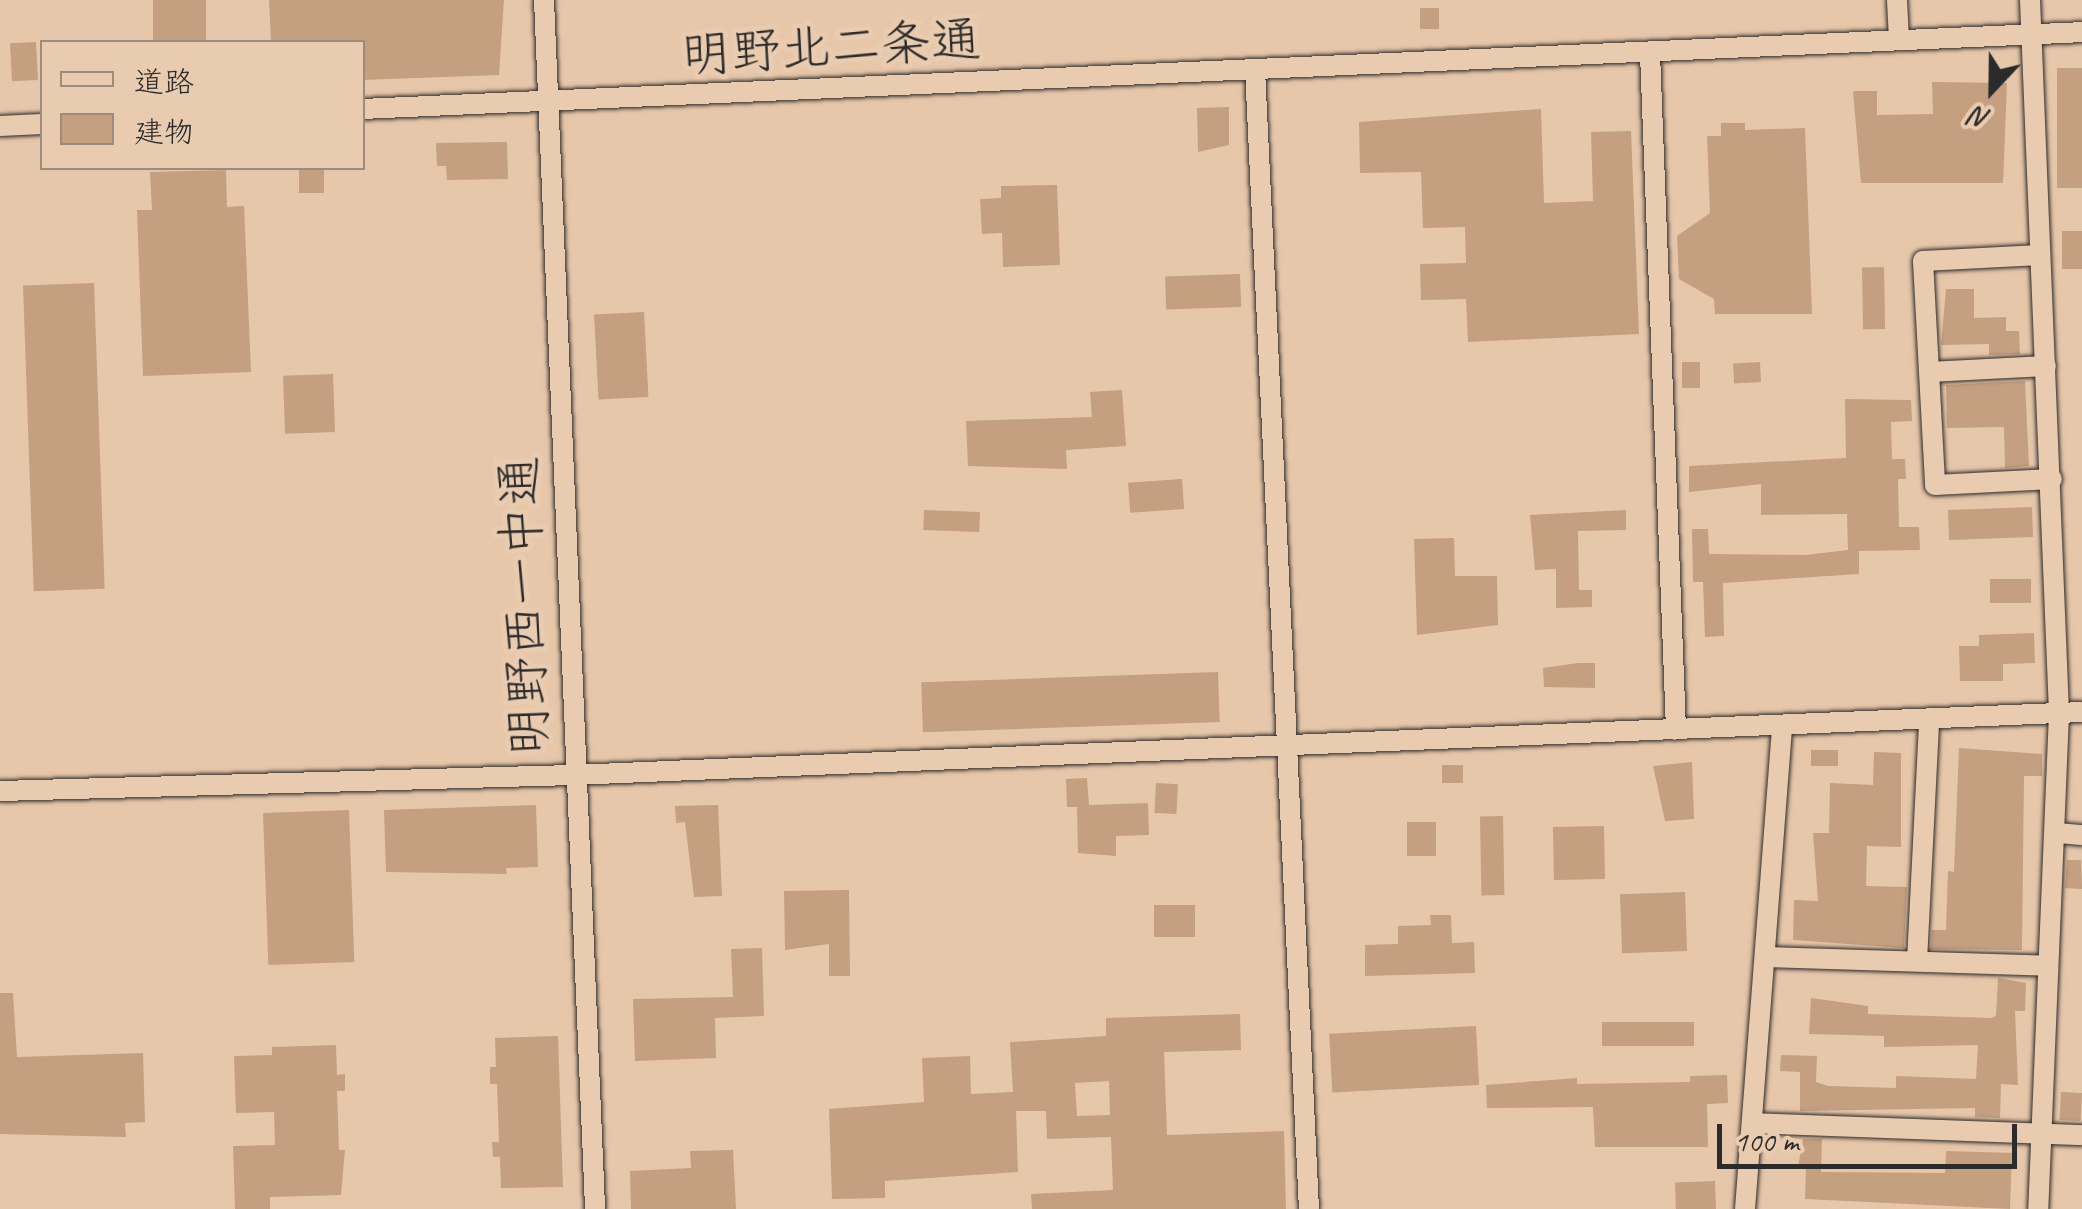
<!DOCTYPE html>
<meta charset="utf-8">
<style>
body{margin:0}
#map{position:relative;width:2082px;height:1209px;overflow:hidden;background:#e7c7a9;font-family:Caveat,"Klee One",sans-serif}
div>[style]{position:absolute}
.building>*{inset:0;background:#c49f80;transform-origin:0 0}
.roads{filter:drop-shadow(0 0 2px #2b2b2b) drop-shadow(0 0 2px #2b2b2b)}
.minor>*{height:20px;margin:-10px;padding:0 10px;transform-origin:10px;border-radius:10px;background:#e9ccb0}
span{translate:-50% -50%;white-space:nowrap;text-align:center;line-height:1.15;-webkit-text-stroke:10px #e9ccb0;paint-order:stroke}
.street-label{font-size:50px;color:#2b2b2b}
.legend{position:absolute;left:40px;top:40px;width:325px;height:130px;box-sizing:border-box;background:#e9ccb0;border:2px solid #9d8c7b;margin:0;padding:12px 18px;list-style:none;font-size:30px;color:#2b2b2b}
.legend li{display:flex;align-items:center;gap:20px;height:50px}
.legend b{width:50px;border:2px solid #9d8c7b}
.north{position:absolute;left:1942px;top:40px;width:100px;height:100px;-webkit-text-stroke:8px #e9ccb0;paint-order:stroke;rotate:202deg;font-size:28px;font-weight:700;line-height:40px;text-align:center;color:#2b2b2b}
.north::after{content:'';display:block;margin:auto;width:35px;height:45px;background:#2b2b2b;clip-path:polygon(50% 0,100% 100%,50% 72%,0 100%)}
.scale{position:absolute;left:1717px;top:1124px;width:300px;height:45px;box-sizing:border-box;border:5px solid #2b2b2b;border-top:0;padding-left:12px;font-size:30px;line-height:35px;white-space:nowrap;color:#2b2b2b;-webkit-text-stroke:8px #e9ccb0;paint-order:stroke}
</style>
<div id="map">
<div class="building">
<i style="left:153px;top:0;width:53px;height:42px"></i>
<i style="clip-path:polygon(269px 0,504px 0,499px 75px,362px 80px,362px 42px,271px 42px)"></i>
<i style="left:1420px;top:8px;width:19px;height:21px"></i>
<i style="left:36px;top:42px;width:38px;height:26px;rotate:87deg"></i>
<i style="left:2082px;top:68px;width:120px;height:25px;rotate:90deg"></i>
<i style="clip-path:polygon(1932px 82px,2007px 83px,2003px 183px,1861px 183px,1853px 91px,1877px 91px,1877px 115px,1933px 114px)"></i>
<i style="clip-path:polygon(1229px 107px,1229px 145px,1198px 152px,1197px 108px)"></i>
<i style="clip-path:polygon(1541px 109px,1544px 203px,1593px 201px,1591px 132px,1631px 131px,1639px 334px,1468px 342px,1466px 299px,1421px 300px,1420px 264px,1466px 263px,1465px 227px,1423px 228px,1421px 172px,1360px 173px,1359px 122px)"></i>
<i style="clip-path:polygon(1721px 123px,1745px 123px,1745px 130px,1805px 128px,1812px 314px,1715px 314px,1714px 299px,1679px 279px,1677px 236px,1710px 213px,1707px 136px,1721px 136px)"></i>
<i style="clip-path:polygon(507px 142px,508px 179px,447px 180px,446px 166px,437px 166px,436px 143px)"></i>
<i style="left:299px;top:168px;width:25px;height:25px"></i>
<i style="clip-path:polygon(226px 170px,227px 207px,244px 206px,251px 372px,143px 376px,137px 210px,152px 210px,150px 172px)"></i>
<i style="clip-path:polygon(1057px 185px,1060px 265px,1003px 267px,1002px 233px,982px 234px,980px 199px,1001px 198px,1001px 186px)"></i>
<i style="left:2062px;top:231px;width:20px;height:38px"></i>
<i style="left:1884px;top:267px;width:62px;height:22px;rotate:89deg"></i>
<i style="left:1240px;top:274px;width:33px;height:75px;rotate:88deg"></i>
<i style="left:94px;top:283px;width:306px;height:71px;rotate:88deg"></i>
<i style="clip-path:polygon(1946px 289px,1974px 289px,1974px 318px,2006px 317px,2006px 331px,2019px 331px,2020px 354px,1989px 355px,1989px 344px,1941px 345px)"></i>
<i style="left:644px;top:312px;width:85px;height:50px;rotate:87deg"></i>
<i style="left:1682px;top:362px;width:18px;height:26px"></i>
<i style="left:1760px;top:362px;width:20px;height:27px;rotate:87deg"></i>
<i style="left:333px;top:374px;width:58px;height:50px;rotate:88deg"></i>
<i style="clip-path:polygon(2025px 381px,2029px 466px,2005px 468px,2004px 427px,1947px 428px,1946px 385px)"></i>
<i style="clip-path:polygon(1122px 390px,1126px 446px,1066px 450px,1067px 469px,968px 466px,966px 421px,1092px 417px,1090px 392px)"></i>
<i style="clip-path:polygon(1845px 399px,1911px 400px,1912px 421px,1891px 422px,1892px 459px,1905px 459px,1906px 479px,1898px 479px,1899px 527px,1919px 527px,1920px 550px,1859px 551px,1859px 574px,1723px 583px,1724px 636px,1705px 637px,1703px 582px,1693px 582px,1692px 529px,1708px 529px,1709px 554px,1806px 555px,1848px 550px,1847px 514px,1761px 515px,1761px 484px,1689px 492px,1689px 466px,1846px 458px)"></i>
<i style="left:1182px;top:479px;width:30px;height:54px;rotate:86deg"></i>
<i style="left:2032px;top:507px;width:30px;height:84px;rotate:88deg"></i>
<i style="left:924px;top:510px;width:56px;height:20px;rotate:2deg"></i>
<i style="clip-path:polygon(1626px 510px,1626px 530px,1578px 531px,1579px 590px,1592px 590px,1592px 607px,1556px 608px,1556px 569px,1535px 570px,1530px 515px)"></i>
<i style="clip-path:polygon(1454px 538px,1455px 576px,1497px 576px,1498px 625px,1417px 635px,1414px 539px)"></i>
<i style="left:1990px;top:579px;width:41px;height:24px"></i>
<i style="clip-path:polygon(2034px 633px,2035px 663px,2003px 664px,2003px 681px,1960px 681px,1959px 646px,1979px 646px,1979px 635px)"></i>
<i style="clip-path:polygon(1578px 663px,1595px 663px,1595px 688px,1544px 687px,1543px 668px)"></i>
<i style="left:1218px;top:672px;width:50px;height:297px;rotate:88deg"></i>
<i style="clip-path:polygon(1959px 748px,2042px 754px,2042px 776px,2024px 776px,2022px 950px,1931px 949px,1932px 930px,1946px 930px,1948px 871px,1954px 872px)"></i>
<i style="left:1811px;top:750px;width:27px;height:16px"></i>
<i style="clip-path:polygon(1874px 752px,1901px 753px,1901px 847px,1867px 846px,1866px 886px,1907px 887px,1904px 948px,1793px 940px,1794px 900px,1818px 901px,1813px 833px,1829px 833px,1830px 783px,1873px 785px)"></i>
<i style="clip-path:polygon(1692px 762px,1694px 819px,1665px 821px,1653px 766px)"></i>
<i style="left:1463px;top:765px;width:18px;height:21px;rotate:90deg"></i>
<i style="clip-path:polygon(1087px 778px,1089px 805px,1148px 803px,1149px 835px,1116px 836px,1116px 856px,1078px 853px,1077px 807px,1067px 807px,1066px 779px)"></i>
<i style="left:1156px;top:783px;width:22px;height:30px;rotate:3deg"></i>
<i style="clip-path:polygon(536px 805px,538px 867px,506px 868px,507px 874px,386px 872px,384px 810px)"></i>
<i style="clip-path:polygon(718px 805px,722px 896px,694px 897px,685px 822px,676px 823px,675px 806px)"></i>
<i style="left:349px;top:810px;width:152px;height:86px;rotate:88deg"></i>
<i style="left:1503px;top:816px;width:79px;height:23px;rotate:89deg"></i>
<i style="left:1407px;top:822px;width:29px;height:34px"></i>
<i style="left:1604px;top:826px;width:53px;height:51px;rotate:89deg"></i>
<i style="clip-path:polygon(2067px 860px,2081px 860px,2082px 889px,2065px 888px)"></i>
<i style="clip-path:polygon(849px 890px,850px 976px,829px 976px,829px 944px,785px 950px,784px 891px)"></i>
<i style="left:1685px;top:892px;width:59px;height:65px;rotate:88deg"></i>
<i style="left:1195px;top:905px;width:32px;height:41px;rotate:90deg"></i>
<i style="clip-path:polygon(1430px 915px,1451px 915px,1452px 943px,1474px 942px,1475px 973px,1365px 976px,1365px 945px,1398px 944px,1398px 926px,1431px 925px)"></i>
<i style="clip-path:polygon(762px 948px,764px 1016px,715px 1018px,716px 1058px,635px 1061px,633px 999px,733px 997px,731px 949px)"></i>
<i style="clip-path:polygon(1998px 978px,2026px 983px,2025px 1011px,2015px 1011px,2018px 1085px,2001px 1084px,2000px 1118px,1975px 1117px,1975px 1108px,1800px 1111px,1800px 1072px,1780px 1071px,1781px 1055px,1817px 1056px,1816px 1082px,1828px 1086px,1896px 1088px,1896px 1076px,1976px 1079px,1978px 1045px,1884px 1047px,1884px 1036px,1809px 1034px,1811px 998px,1868px 1006px,1868px 1014px,1991px 1018px,1996px 1016px)"></i>
<i style="clip-path:polygon(0 993px,13px 993px,17px 1057px,143px 1053px,145px 1122px,125px 1123px,126px 1137px,0 1134px)"></i>
<i style="clip-path:polygon(evenodd,1240px 1014px,1241px 1050px,1164px 1052px,1167px 1135px,1284px 1131px,1286px 1209px,1032px 1209px,1031px 1194px,1113px 1190px,1111px 1137px,1047px 1139px,1046px 1111px,1016px 1111px,1018px 1172px,885px 1181px,885px 1198px,832px 1199px,829px 1109px,924px 1102px,922px 1058px,970px 1056px,971px 1094px,1013px 1092px,1010px 1042px,1106px 1036px,1106px 1018px,1240px 1014px,1109px 1081px,1110px 1115px,1077px 1116px,1075px 1083px,1109px 1081px)"></i>
<i style="left:1694px;top:1022px;width:24px;height:92px;rotate:90deg"></i>
<i style="left:1476px;top:1026px;width:59px;height:147px;rotate:87deg"></i>
<i style="clip-path:polygon(558px 1036px,563px 1187px,501px 1188px,500px 1157px,493px 1157px,492px 1142px,499px 1142px,497px 1084px,490px 1084px,490px 1067px,496px 1067px,495px 1038px)"></i>
<i style="clip-path:polygon(336px 1045px,337px 1075px,345px 1074px,345px 1091px,337px 1091px,339px 1150px,345px 1150px,341px 1195px,270px 1197px,270px 1209px,235px 1209px,233px 1146px,275px 1145px,274px 1112px,236px 1113px,234px 1056px,272px 1055px,272px 1047px)"></i>
<i style="clip-path:polygon(1727px 1075px,1728px 1103px,1707px 1104px,1708px 1147px,1595px 1147px,1593px 1107px,1487px 1108px,1486px 1085px,1577px 1078px,1577px 1084px,1690px 1082px,1690px 1076px)"></i>
<i style="left:2061px;top:1092px;width:21px;height:28px;rotate:3deg"></i>
<i style="clip-path:polygon(1803px 1139px,1822px 1139px,1821px 1172px,1945px 1173px,1946px 1151px,2012px 1153px,2010px 1209px,1805px 1199px,1806px 1167px,1798px 1167px)"></i>
<i style="clip-path:polygon(733px 1150px,736px 1209px,631px 1209px,630px 1171px,691px 1168px,690px 1151px)"></i>
<i style="left:1715px;top:1181px;width:28px;height:40px;rotate:88deg"></i>
</div>
<div class="roads">
<div class="minor">
<i style="left:544px;top:0;width:1210px;rotate:87.58deg"></i>
<i style="left:1897px;top:0;width:40px;rotate:87.1deg"></i>
<i style="left:2030px;top:0;width:715px;rotate:87.67deg"></i>
<i style="left:2059px;top:714px;width:495px;rotate:92.4deg"></i>
<i style="left:1650px;top:53px;width:677px;rotate:87.8deg"></i>
<i style="left:1255px;top:69px;width:1141px;rotate:87.29deg"></i>
<i style="left:362px;top:109px;width:1722px;rotate:-2.56deg"></i>
<i style="left:0;top:126px;width:42px;rotate:-2.7deg"></i>
<i style="left:2040px;top:255px;width:117px;rotate:177.1deg"></i>
<i style="left:1923px;top:261px;width:224px;rotate:86.9deg"></i>
<i style="left:1935px;top:485px;width:117px;rotate:-2.9deg"></i>
<i style="left:1929px;top:372px;width:117px;rotate:-2.9deg"></i>
<i style="left:0;top:791px;width:573px;rotate:-1.6deg"></i>
<i style="left:573px;top:775px;width:1510px;rotate:-2.39deg"></i>
<i style="left:2058px;top:833px;width:24px;rotate:5deg"></i>
<i style="left:1767px;top:957px;width:280px;rotate:1.8deg"></i>
<i style="left:1917px;top:961px;width:239px;rotate:-87.1deg"></i>
<i style="left:1752px;top:1123px;width:330px;rotate:2.1deg"></i>
<i style="left:1745px;top:1209px;width:481px;rotate:-85.6deg"></i>
</div>
</div>
<div class="street-label">
<span style="left:831px;top:47px;rotate:-3deg">明野北二条通</span>
<span style="left:524px;top:606px;rotate:-92deg">明野西一中通</span>
</div>
<ul class="legend">
<li><b style="height:12px;background:#e9ccb0"></b>道路</li>
<li><b style="height:28px;background:#c49f80"></b>建物</li>
</ul>
<div class="north">N</div>
<div class="scale">100 m</div>
</div>
